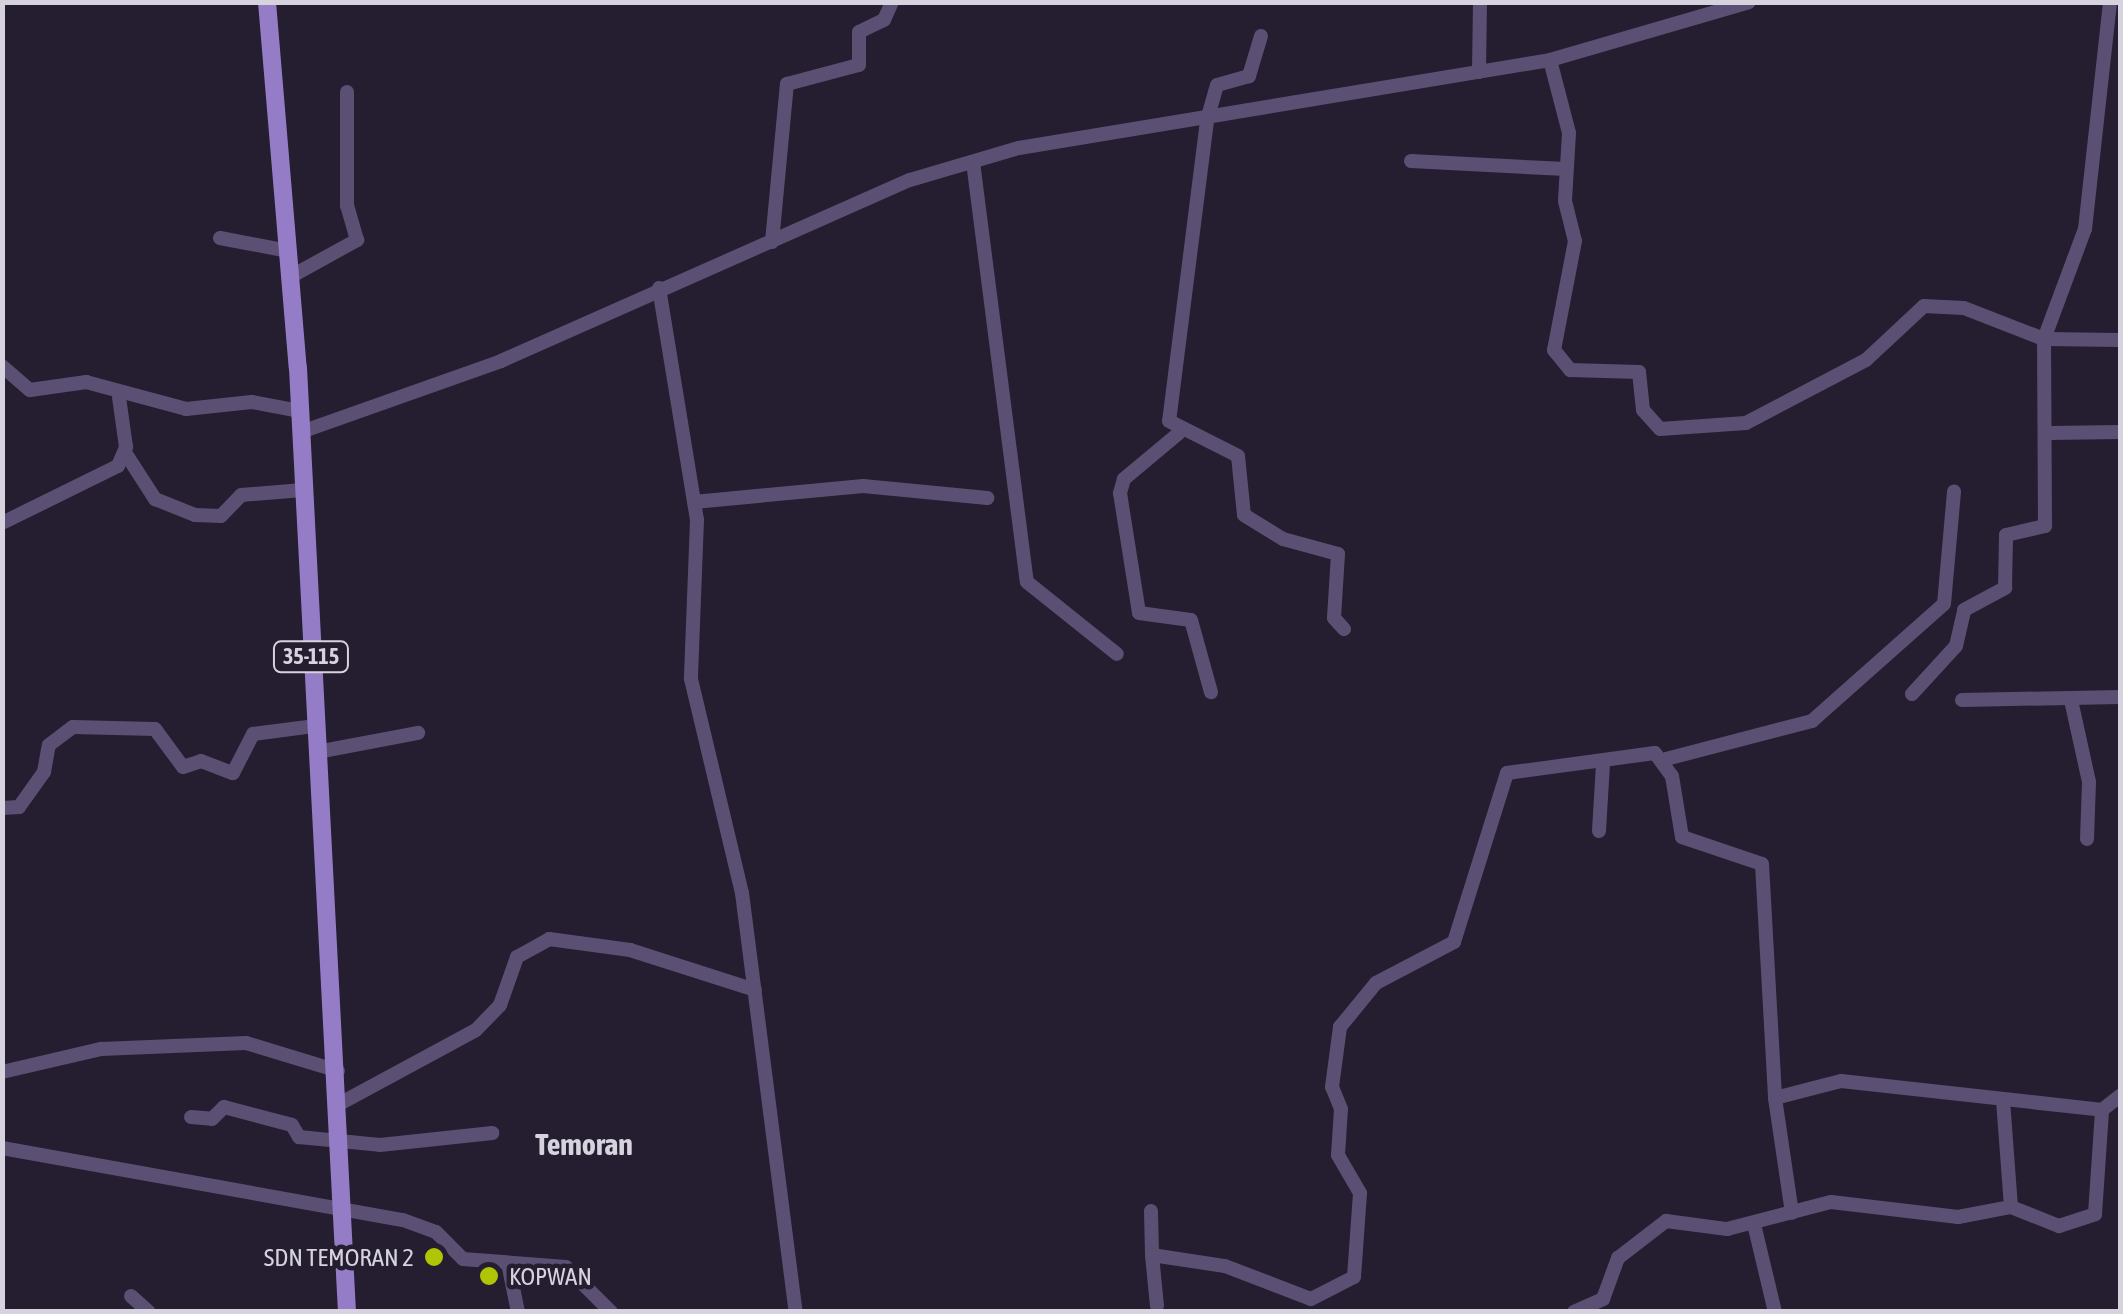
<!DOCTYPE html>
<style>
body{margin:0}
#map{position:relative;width:2123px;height:1314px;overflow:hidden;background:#241e30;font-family:"Asap Condensed",sans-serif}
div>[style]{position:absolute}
.minor>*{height:14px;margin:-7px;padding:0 7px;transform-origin:7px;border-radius:7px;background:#5b5073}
.major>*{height:18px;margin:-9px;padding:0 9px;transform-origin:9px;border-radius:9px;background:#947dc6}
.dots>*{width:28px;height:28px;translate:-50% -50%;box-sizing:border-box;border:5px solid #241e30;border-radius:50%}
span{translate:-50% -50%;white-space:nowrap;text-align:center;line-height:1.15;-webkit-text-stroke:9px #241e30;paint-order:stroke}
.shield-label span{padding:2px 8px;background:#241e30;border:2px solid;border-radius:8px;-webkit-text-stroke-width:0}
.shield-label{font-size:22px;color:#d6d3df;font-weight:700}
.poi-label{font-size:25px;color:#d6d3df}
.right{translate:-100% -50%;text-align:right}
.left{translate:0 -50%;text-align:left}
.quarter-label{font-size:30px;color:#d6d3df;font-weight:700}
.frame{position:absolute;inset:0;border:5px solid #d6d3df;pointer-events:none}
</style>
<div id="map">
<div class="minor">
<i style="left:1261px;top:36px;width:42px;rotate:106.7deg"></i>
<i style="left:1249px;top:76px;width:33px;rotate:164deg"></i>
<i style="left:1217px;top:85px;width:37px;rotate:106deg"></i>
<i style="left:1207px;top:121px;width:302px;rotate:97.2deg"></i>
<i style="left:1169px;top:421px;width:77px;rotate:26.9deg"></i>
<i style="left:1238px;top:456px;width:59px;rotate:84.2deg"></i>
<i style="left:1244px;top:515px;width:46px;rotate:31.6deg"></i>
<i style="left:1283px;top:539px;width:57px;rotate:15.3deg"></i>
<i style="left:1338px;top:554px;width:64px;rotate:93.6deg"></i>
<i style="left:1334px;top:618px;width:15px;rotate:48deg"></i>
<i style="left:1550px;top:60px;width:75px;rotate:75.4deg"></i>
<i style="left:1569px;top:133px;width:68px;rotate:93.4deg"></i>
<i style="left:1565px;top:201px;width:41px;rotate:76deg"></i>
<i style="left:1575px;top:241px;width:111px;rotate:100.9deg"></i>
<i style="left:1554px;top:350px;width:26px;rotate:51deg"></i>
<i style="left:1570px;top:370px;width:69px;rotate:1.7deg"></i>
<i style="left:1639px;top:372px;width:38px;rotate:84deg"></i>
<i style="left:1643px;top:410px;width:25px;rotate:48deg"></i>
<i style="left:1660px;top:429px;width:86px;rotate:-4deg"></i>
<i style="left:1746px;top:423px;width:136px;rotate:-27.7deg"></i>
<i style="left:1866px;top:360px;width:79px;rotate:-43deg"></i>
<i style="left:1924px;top:306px;width:40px;rotate:2.9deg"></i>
<i style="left:1964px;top:308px;width:86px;rotate:21.2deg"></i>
<i style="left:2044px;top:339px;width:76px;rotate:0.8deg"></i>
<i style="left:1479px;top:72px;width:70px;rotate:-89.2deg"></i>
<i style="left:1411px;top:161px;width:155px;rotate:3deg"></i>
<i style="left:973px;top:162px;width:423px;rotate:82.7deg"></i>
<i style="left:1027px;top:582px;width:115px;rotate:38.7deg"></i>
<i style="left:220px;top:238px;width:69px;rotate:10.8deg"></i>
<i style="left:772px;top:242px;width:159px;rotate:-84.6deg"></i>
<i style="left:787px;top:84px;width:74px;rotate:-14.8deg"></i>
<i style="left:859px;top:65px;width:33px;rotate:-90deg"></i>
<i style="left:859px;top:32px;width:28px;rotate:-26deg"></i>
<i style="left:884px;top:20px;width:20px;rotate:-66deg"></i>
<i style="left:290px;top:277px;width:77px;rotate:-28.9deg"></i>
<i style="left:357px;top:240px;width:35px;rotate:-106deg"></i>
<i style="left:347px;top:206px;width:114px;rotate:-90deg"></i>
<i style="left:659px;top:288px;width:235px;rotate:80.7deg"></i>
<i style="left:697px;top:520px;width:159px;rotate:92.2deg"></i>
<i style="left:691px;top:679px;width:220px;rotate:76.6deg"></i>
<i style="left:742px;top:893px;width:422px;rotate:82.7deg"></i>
<i style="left:2px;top:366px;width:37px;rotate:41deg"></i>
<i style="left:30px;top:390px;width:57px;rotate:-8.1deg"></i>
<i style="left:86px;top:382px;width:104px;rotate:15.1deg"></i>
<i style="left:186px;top:409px;width:66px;rotate:-6.1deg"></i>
<i style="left:252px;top:402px;width:49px;rotate:10.6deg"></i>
<i style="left:301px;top:432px;width:212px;rotate:-19.5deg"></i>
<i style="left:501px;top:361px;width:447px;rotate:-23.9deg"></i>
<i style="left:910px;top:180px;width:114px;rotate:-16.4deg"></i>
<i style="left:1019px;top:148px;width:538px;rotate:-9.41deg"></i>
<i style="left:1550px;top:60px;width:207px;rotate:-16.2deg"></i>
<i style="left:1179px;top:433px;width:72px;rotate:140.1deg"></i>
<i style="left:1124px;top:479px;width:15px;rotate:106deg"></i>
<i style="left:1120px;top:493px;width:121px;rotate:81deg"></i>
<i style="left:1139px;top:613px;width:52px;rotate:7.7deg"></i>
<i style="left:1191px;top:620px;width:75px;rotate:74.5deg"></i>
<i style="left:2050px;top:433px;width:70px;rotate:-0.8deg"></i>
<i style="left:126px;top:454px;width:54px;rotate:57.2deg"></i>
<i style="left:155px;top:499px;width:43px;rotate:21.8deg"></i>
<i style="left:195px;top:515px;width:26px;rotate:2deg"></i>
<i style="left:221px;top:516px;width:29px;rotate:-46deg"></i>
<i style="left:241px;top:495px;width:62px;rotate:-4.6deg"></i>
<i style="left:694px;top:502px;width:170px;rotate:-5.4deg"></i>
<i style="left:863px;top:486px;width:125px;rotate:5.5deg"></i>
<i style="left:2px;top:523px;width:129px;rotate:-26.2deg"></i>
<i style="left:118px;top:466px;width:21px;rotate:-67deg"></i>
<i style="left:126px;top:447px;width:50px;rotate:-98deg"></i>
<i style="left:1912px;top:694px;width:65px;rotate:-47.5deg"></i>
<i style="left:1956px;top:646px;width:37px;rotate:-77deg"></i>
<i style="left:1964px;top:610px;width:47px;rotate:-28.2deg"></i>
<i style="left:2005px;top:588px;width:53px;rotate:-88.9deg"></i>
<i style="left:2006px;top:535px;width:40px;rotate:-13deg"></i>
<i style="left:2045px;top:526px;width:187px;rotate:-90.3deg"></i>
<i style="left:2044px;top:339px;width:117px;rotate:-69.6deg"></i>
<i style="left:2085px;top:229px;width:228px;rotate:-83.7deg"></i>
<i style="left:1962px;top:700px;width:158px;rotate:-1.1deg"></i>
<i style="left:2071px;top:700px;width:84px;rotate:77.6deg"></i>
<i style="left:2089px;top:782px;width:57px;rotate:92deg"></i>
<i style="left:317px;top:752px;width:103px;rotate:-10.7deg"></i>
<i style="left:1666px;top:759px;width:151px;rotate:-14.6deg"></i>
<i style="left:1812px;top:721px;width:176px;rotate:-41.6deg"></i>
<i style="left:1944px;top:604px;width:113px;rotate:-84.9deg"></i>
<i style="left:2px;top:808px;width:17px;rotate:-3deg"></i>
<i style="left:19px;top:807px;width:43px;rotate:-54.5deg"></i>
<i style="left:44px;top:772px;width:27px;rotate:-80deg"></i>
<i style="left:49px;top:745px;width:30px;rotate:-37deg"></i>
<i style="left:73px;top:727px;width:82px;rotate:1.4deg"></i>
<i style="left:155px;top:729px;width:47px;rotate:53.6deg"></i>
<i style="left:183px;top:767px;width:19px;rotate:-18deg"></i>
<i style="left:201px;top:761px;width:34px;rotate:21deg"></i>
<i style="left:233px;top:773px;width:44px;rotate:-62.9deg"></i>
<i style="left:253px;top:734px;width:63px;rotate:-7.4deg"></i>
<i style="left:1599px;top:831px;width:67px;rotate:-86.6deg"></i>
<i style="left:2px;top:1072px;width:102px;rotate:-13.1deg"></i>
<i style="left:101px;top:1049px;width:145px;rotate:-2.4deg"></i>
<i style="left:246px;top:1043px;width:96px;rotate:16.9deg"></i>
<i style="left:1775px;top:1098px;width:68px;rotate:-14.4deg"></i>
<i style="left:1841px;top:1081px;width:263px;rotate:6.3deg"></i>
<i style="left:2102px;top:1110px;width:23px;rotate:-38deg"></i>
<i style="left:341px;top:1103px;width:153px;rotate:-28.4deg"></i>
<i style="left:476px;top:1030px;width:35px;rotate:-46deg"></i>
<i style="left:500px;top:1005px;width:51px;rotate:-70.5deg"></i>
<i style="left:517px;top:957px;width:37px;rotate:-29deg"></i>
<i style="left:549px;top:939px;width:82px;rotate:7.7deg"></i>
<i style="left:630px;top:950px;width:131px;rotate:17.7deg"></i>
<i style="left:191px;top:1117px;width:21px;rotate:5deg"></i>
<i style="left:212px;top:1119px;width:17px;rotate:-45deg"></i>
<i style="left:224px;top:1107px;width:70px;rotate:14.8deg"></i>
<i style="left:292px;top:1125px;width:14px;rotate:60deg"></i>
<i style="left:299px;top:1137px;width:81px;rotate:5.6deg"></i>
<i style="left:380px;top:1145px;width:113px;rotate:-6.1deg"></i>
<i style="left:2px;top:1148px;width:407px;rotate:10.2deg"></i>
<i style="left:403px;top:1220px;width:35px;rotate:20deg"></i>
<i style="left:436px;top:1232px;width:38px;rotate:45deg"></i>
<i style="left:463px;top:1259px;width:103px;rotate:4.4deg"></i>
<i style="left:566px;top:1267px;width:64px;rotate:45deg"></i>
<i style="left:2011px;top:1207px;width:52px;rotate:21.6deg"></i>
<i style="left:2059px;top:1226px;width:38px;rotate:-18deg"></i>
<i style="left:2095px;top:1214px;width:104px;rotate:-86.1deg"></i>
<i style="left:1151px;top:1211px;width:44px;rotate:88.7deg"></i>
<i style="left:1152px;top:1255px;width:74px;rotate:8.6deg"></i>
<i style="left:1225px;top:1266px;width:92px;rotate:21deg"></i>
<i style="left:1311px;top:1299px;width:48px;rotate:-27.1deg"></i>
<i style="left:1354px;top:1277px;width:84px;rotate:-85.9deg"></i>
<i style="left:1360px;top:1193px;width:44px;rotate:-120.1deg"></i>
<i style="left:1338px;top:1155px;width:46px;rotate:-86.3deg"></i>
<i style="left:1341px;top:1109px;width:24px;rotate:-112deg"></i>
<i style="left:1332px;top:1087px;width:61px;rotate:-82.4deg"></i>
<i style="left:1340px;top:1027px;width:57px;rotate:-50.7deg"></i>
<i style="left:1376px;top:983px;width:88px;rotate:-27.7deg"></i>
<i style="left:1454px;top:942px;width:177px;rotate:-72.6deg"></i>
<i style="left:1507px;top:773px;width:149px;rotate:-7.7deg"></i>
<i style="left:1655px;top:753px;width:29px;rotate:54deg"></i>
<i style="left:1672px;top:776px;width:62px;rotate:80.7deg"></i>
<i style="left:1682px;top:837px;width:84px;rotate:18.6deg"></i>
<i style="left:1762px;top:864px;width:234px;rotate:86.8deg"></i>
<i style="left:1775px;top:1098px;width:116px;rotate:81.6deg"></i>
<i style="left:1754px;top:1224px;width:90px;rotate:76.6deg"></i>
<i style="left:1152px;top:1255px;width:51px;rotate:84.4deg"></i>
<i style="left:508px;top:1263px;width:50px;rotate:78.5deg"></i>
<i style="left:131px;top:1296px;width:24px;rotate:42deg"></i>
<i style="left:1574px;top:1312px;width:32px;rotate:-24deg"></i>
<i style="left:1603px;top:1299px;width:44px;rotate:-69.9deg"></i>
<i style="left:1618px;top:1258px;width:61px;rotate:-37.6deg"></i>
<i style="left:1666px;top:1221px;width:62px;rotate:7.5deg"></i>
<i style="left:1727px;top:1229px;width:107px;rotate:-14.6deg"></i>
<i style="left:1831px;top:1202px;width:128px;rotate:6.7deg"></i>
<i style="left:1958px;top:1217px;width:54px;rotate:-10.7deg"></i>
<i style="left:2011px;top:1207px;width:107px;rotate:-94.3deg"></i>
</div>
<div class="major">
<i style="left:267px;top:2px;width:367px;rotate:85.2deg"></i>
<i style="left:298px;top:368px;width:945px;rotate:87.03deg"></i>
</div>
<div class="dots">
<i style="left:434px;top:1257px;background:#afc506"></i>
<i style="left:489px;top:1276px;background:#afc506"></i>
</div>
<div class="shield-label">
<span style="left:311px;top:657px">35-115</span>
</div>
<div class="poi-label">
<span class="right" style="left:414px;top:1257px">SDN TEMORAN 2</span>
<span class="left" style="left:509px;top:1276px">KOPWAN</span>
</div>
<div class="quarter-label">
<span style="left:584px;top:1144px">Temoran</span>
</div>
<div class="frame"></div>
</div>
